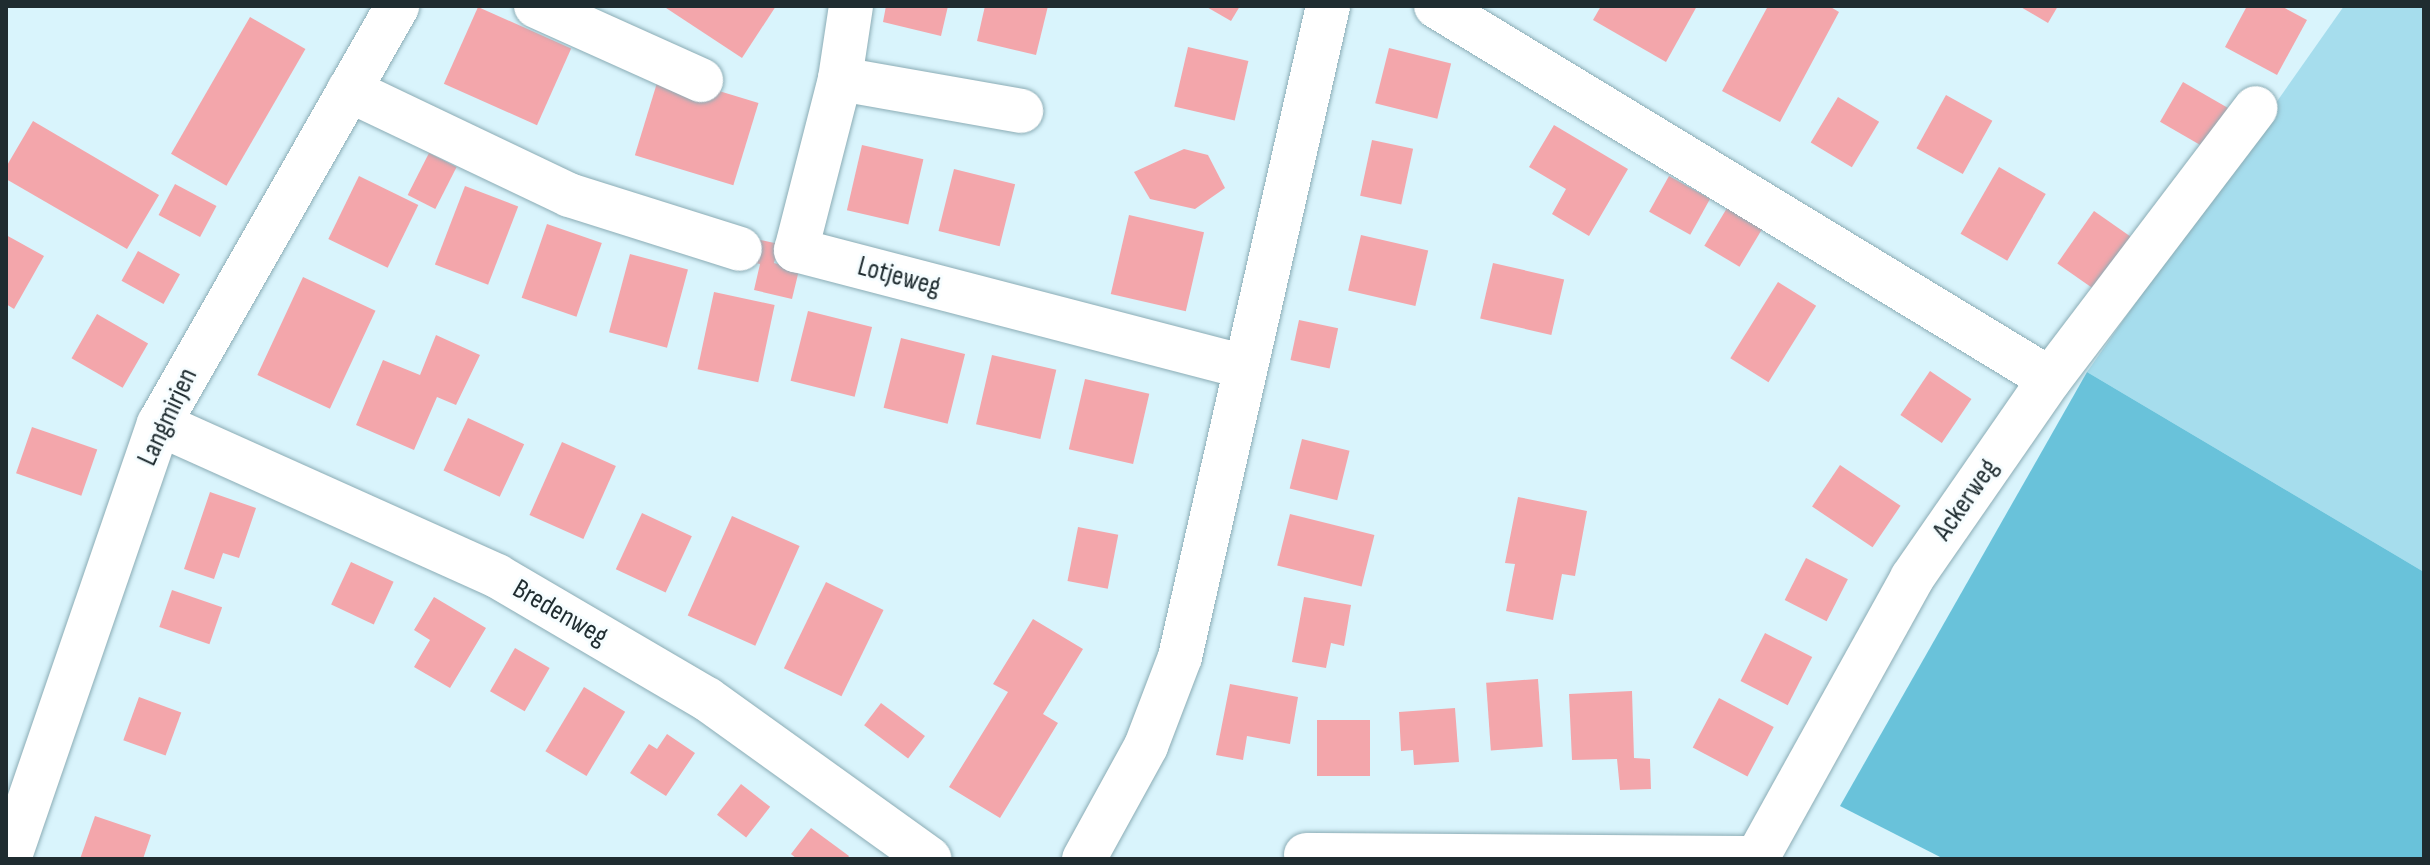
<!DOCTYPE html>
<style>
body{margin:0}
#map{position:relative;width:2430px;height:865px;overflow:hidden;background:#d9f4fc;font-family:"Sofia Sans Condensed",sans-serif}
div>[style]{position:absolute}
.green>*{inset:0;background:#a6dded}
.forest>*{inset:0;background:#69c2da}
.building>*{inset:0;background:#f3a6ab;transform-origin:0 0}
.roads{filter:drop-shadow(0 0 2px #8bacb5) drop-shadow(0 0 2px #8bacb5)}
.minor>*{height:44px;margin:-22px;padding:0 22px;transform-origin:22px;border-radius:22px;background:#fff}
span{translate:-50% -50%;white-space:nowrap;text-align:center;line-height:1.15;-webkit-text-stroke:6px #f6fdff;paint-order:stroke}
.street-label{font-size:28px;color:#1f2c30}
.frame{position:absolute;inset:0;border:8px solid #1f2c30;pointer-events:none}
</style>
<div id="map">
<div class="green">
<i style="clip-path:polygon(2344px 6px,2424px 6px,2424px 572px,2087px 372px)"></i>
</div>
<div class="forest">
<i style="clip-path:polygon(2087px 372px,2424px 572px,2424px 859px,1944px 859px,1840px 806px)"></i>
</div>
<div class="building">
<i style="clip-path:polygon(663px 6px,776px 6px,742px 58px)"></i>
<i style="clip-path:polygon(886px 6px,948px 6px,941px 36px,883px 22px)"></i>
<i style="clip-path:polygon(985px 6px,1048px 6px,1036px 55px,977px 41px)"></i>
<i style="clip-path:polygon(1205px 6px,1240px 6px,1231px 21px)"></i>
<i style="clip-path:polygon(1601px 6px,1697px 6px,1666px 62px,1593px 20px)"></i>
<i style="clip-path:polygon(1768px 6px,1829px 6px,1839px 12px,1780px 122px,1722px 91px)"></i>
<i style="clip-path:polygon(2019px 6px,2058px 6px,2048px 23px)"></i>
<i style="clip-path:polygon(2247px 6px,2281px 6px,2307px 20px,2277px 75px,2225px 47px)"></i>
<i style="left:478px;top:7px;width:102px;height:84px;rotate:24deg"></i>
<i style="left:250px;top:17px;width:64px;height:158px;rotate:30deg"></i>
<i style="left:1188px;top:47px;width:62px;height:61px;rotate:13deg"></i>
<i style="left:1389px;top:48px;width:64px;height:57px;rotate:14deg"></i>
<i style="left:660px;top:73px;width:103px;height:86px;rotate:17deg"></i>
<i style="left:2183px;top:82px;width:52px;height:46px;rotate:30deg"></i>
<i style="left:1946px;top:95px;width:53px;height:61px;rotate:29deg"></i>
<i style="left:1838px;top:97px;width:48px;height:53px;rotate:31deg"></i>
<i style="clip-path:polygon(33px 121px,159px 195px,127px 249px,6px 179px,6px 167px)"></i>
<i style="clip-path:polygon(1554px 125px,1628px 169px,1589px 236px,1552px 214px,1566px 189px,1529px 167px)"></i>
<i style="left:1372px;top:140px;width:42px;height:57px;rotate:12deg"></i>
<i style="left:862px;top:145px;width:63px;height:67px;rotate:13deg"></i>
<i style="clip-path:polygon(1184px 149px,1208px 155px,1225px 188px,1195px 209px,1150px 199px,1134px 172px)"></i>
<i style="left:429px;top:153px;width:31px;height:47px;rotate:27deg"></i>
<i style="left:1999px;top:167px;width:54px;height:77px;rotate:30deg"></i>
<i style="left:954px;top:169px;width:63px;height:64px;rotate:14deg"></i>
<i style="left:359px;top:176px;width:66px;height:70px;rotate:26deg"></i>
<i style="left:1669px;top:176px;width:47px;height:41px;rotate:29deg"></i>
<i style="left:175px;top:184px;width:47px;height:35px;rotate:28deg"></i>
<i style="left:465px;top:186px;width:57px;height:84px;rotate:21deg"></i>
<i style="left:1727px;top:208px;width:41px;height:44px;rotate:31deg"></i>
<i style="left:2094px;top:211px;width:55px;height:64px;rotate:35deg"></i>
<i style="left:1129px;top:215px;width:77px;height:81px;rotate:13deg"></i>
<i style="left:547px;top:224px;width:58px;height:78px;rotate:19deg"></i>
<i style="clip-path:polygon(6px 235px,44px 256px,14px 309px,6px 304px)"></i>
<i style="left:1361px;top:235px;width:69px;height:57px;rotate:13deg"></i>
<i style="clip-path:polygon(756px 239px,779px 244px,774px 263px,799px 270px,792px 299px,754px 290px,760px 264px,751px 262px)"></i>
<i style="left:138px;top:251px;width:48px;height:34px;rotate:29deg"></i>
<i style="left:630px;top:254px;width:60px;height:81px;rotate:15deg"></i>
<i style="left:1493px;top:263px;width:73px;height:57px;rotate:13deg"></i>
<i style="left:303px;top:277px;width:80px;height:108px;rotate:25deg"></i>
<i style="left:1778px;top:282px;width:45px;height:90px;rotate:32deg"></i>
<i style="left:714px;top:292px;width:62px;height:79px;rotate:12deg"></i>
<i style="left:808px;top:311px;width:66px;height:72px;rotate:14deg"></i>
<i style="left:97px;top:314px;width:59px;height:51px;rotate:30deg"></i>
<i style="left:1299px;top:320px;width:40px;height:41px;rotate:12deg"></i>
<i style="clip-path:polygon(436px 335px,480px 355px,456px 405px,437px 397px,414px 450px,356px 425px,383px 360px,420px 375px)"></i>
<i style="left:901px;top:338px;width:66px;height:72px;rotate:14deg"></i>
<i style="left:992px;top:355px;width:66px;height:71px;rotate:13deg"></i>
<i style="left:1930px;top:371px;width:50px;height:53px;rotate:34deg"></i>
<i style="left:1085px;top:379px;width:66px;height:72px;rotate:13deg"></i>
<i style="left:468px;top:418px;width:62px;height:58px;rotate:25deg"></i>
<i style="left:32px;top:427px;width:69px;height:49px;rotate:19deg"></i>
<i style="left:1302px;top:439px;width:49px;height:51px;rotate:14deg"></i>
<i style="left:562px;top:442px;width:59px;height:80px;rotate:24deg"></i>
<i style="left:1840px;top:465px;width:73px;height:50px;rotate:34deg"></i>
<i style="clip-path:polygon(210px 492px,256px 508px,239px 558px,223px 553px,214px 579px,184px 569px)"></i>
<i style="clip-path:polygon(1518px 497px,1587px 511px,1575px 576px,1562px 574px,1553px 620px,1506px 611px,1515px 564px,1505px 563px)"></i>
<i style="left:642px;top:513px;width:55px;height:62px;rotate:25deg"></i>
<i style="left:1290px;top:514px;width:87px;height:53px;rotate:14deg"></i>
<i style="left:732px;top:516px;width:74px;height:109px;rotate:24deg"></i>
<i style="left:1078px;top:527px;width:41px;height:55px;rotate:11deg"></i>
<i style="left:1806px;top:558px;width:47px;height:47px;rotate:27deg"></i>
<i style="left:351px;top:562px;width:47px;height:47px;rotate:25deg"></i>
<i style="left:826px;top:582px;width:64px;height:96px;rotate:26deg"></i>
<i style="left:172px;top:590px;width:53px;height:39px;rotate:19deg"></i>
<i style="clip-path:polygon(434px 597px,486px 628px,450px 688px,414px 667px,430px 640px,414px 630px)"></i>
<i style="clip-path:polygon(1304px 597px,1351px 605px,1344px 646px,1331px 643px,1326px 668px,1292px 662px)"></i>
<i style="clip-path:polygon(1033px 619px,1083px 649px,1043px 714px,1058px 723px,1000px 818px,949px 787px,1008px 692px,993px 684px)"></i>
<i style="left:1765px;top:633px;width:53px;height:54px;rotate:27deg"></i>
<i style="left:515px;top:648px;width:40px;height:50px;rotate:30deg"></i>
<i style="left:1538px;top:679px;width:68px;height:52px;rotate:86deg"></i>
<i style="clip-path:polygon(1230px 684px,1298px 697px,1290px 744px,1247px 736px,1243px 760px,1216px 755px)"></i>
<i style="left:584px;top:687px;width:48px;height:75px;rotate:31deg"></i>
<i style="clip-path:polygon(1632px 691px,1634px 758px,1650px 759px,1651px 789px,1620px 790px,1617px 759px,1572px 760px,1569px 694px)"></i>
<i style="left:139px;top:697px;width:45px;height:46px;rotate:20deg"></i>
<i style="left:1719px;top:698px;width:62px;height:56px;rotate:28deg"></i>
<i style="left:881px;top:703px;width:55px;height:28px;rotate:37deg"></i>
<i style="clip-path:polygon(1455px 708px,1459px 762px,1414px 765px,1413px 750px,1401px 751px,1399px 712px)"></i>
<i style="left:1317px;top:720px;width:53px;height:56px"></i>
<i style="clip-path:polygon(667px 734px,695px 753px,666px 796px,630px 773px,649px 744px,657px 749px)"></i>
<i style="left:741px;top:784px;width:37px;height:39px;rotate:38deg"></i>
<i style="clip-path:polygon(95px 816px,151px 835px,143px 859px,80px 859px)"></i>
<i style="clip-path:polygon(811px 828px,849px 856px,847px 859px,797px 859px,791px 854px)"></i>
</div>
<div class="roads">
<div class="minor">
<i style="left:536px;top:6px;width:181px;rotate:24.2deg"></i>
<i style="left:851px;top:6px;width:74px;rotate:98.6deg"></i>
<i style="left:840px;top:79px;width:177px;rotate:104.4deg"></i>
<i style="left:796px;top:250px;width:464px;rotate:14.6deg"></i>
<i style="left:1436px;top:6px;width:718px;rotate:31.28deg"></i>
<i style="left:840px;top:79px;width:184px;rotate:10deg"></i>
<i style="left:349px;top:90px;width:244px;rotate:25.5deg"></i>
<i style="left:569px;top:195px;width:179px;rotate:17.5deg"></i>
<i style="left:159px;top:424px;width:371px;rotate:24.2deg"></i>
<i style="left:497px;top:576px;width:243px;rotate:30.4deg"></i>
<i style="left:707px;top:699px;width:274px;rotate:35.7deg"></i>
<i style="left:1306px;top:855px;width:451px;rotate:0.4deg"></i>
<i style="left:1757px;top:858px;width:320px;rotate:-61deg"></i>
<i style="left:1912px;top:578px;width:242px;rotate:-55.3deg"></i>
<i style="left:2050px;top:379px;width:340px;rotate:-52.8deg"></i>
<i style="left:9px;top:859px;width:460px;rotate:-71deg"></i>
<i style="left:159px;top:424px;width:481px;rotate:-60.3deg"></i>
<i style="left:1084px;top:859px;width:129px;rotate:-61.2deg"></i>
<i style="left:1146px;top:746px;width:95px;rotate:-69.1deg"></i>
<i style="left:1180px;top:657px;width:668px;rotate:-77.19deg"></i>
</div>
</div>
<div class="street-label">
<span style="left:899px;top:277px;rotate:15deg">Lotjeweg</span>
<span style="left:168px;top:417px;rotate:-65deg">Langmirjen</span>
<span style="left:1966px;top:500px;rotate:-55deg">Ackerweg</span>
<span style="left:560px;top:613px;rotate:30deg">Bredenweg</span>
</div>
<div class="frame"></div>
</div>
